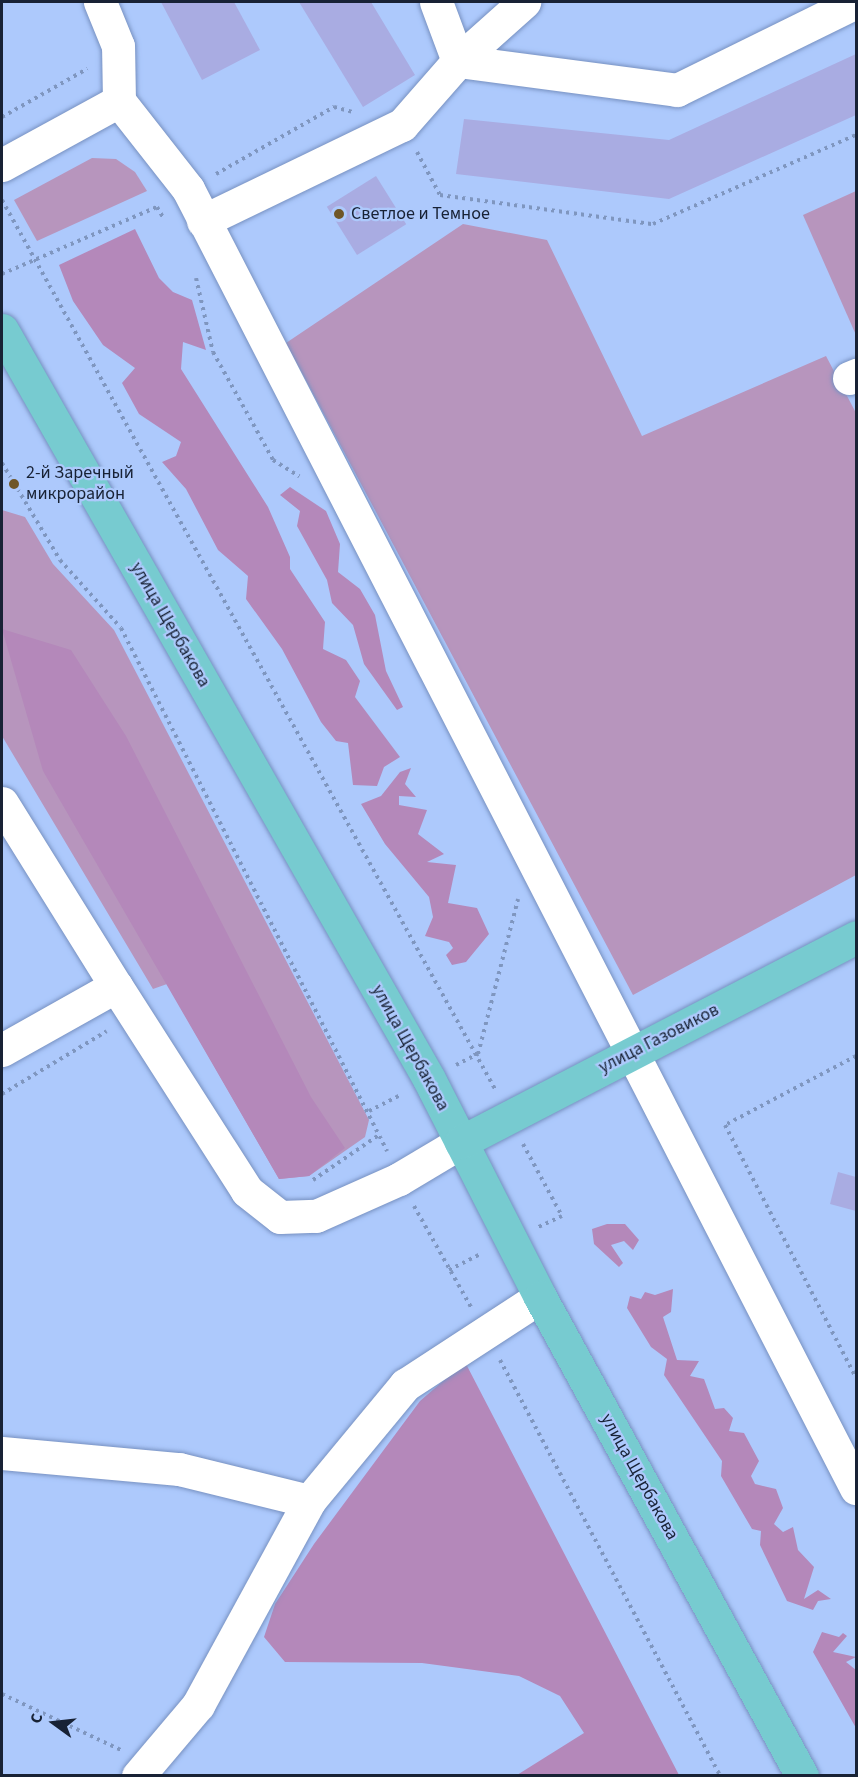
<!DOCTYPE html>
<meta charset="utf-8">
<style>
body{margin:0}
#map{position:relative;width:858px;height:1777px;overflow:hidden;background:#adc9fc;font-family:"Source Sans 3",sans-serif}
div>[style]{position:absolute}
.green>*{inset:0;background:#b795bd}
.forest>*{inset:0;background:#b488ba}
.building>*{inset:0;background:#a9ace2;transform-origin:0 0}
.path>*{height:4px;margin-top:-2px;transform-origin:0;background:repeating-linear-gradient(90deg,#7f96bf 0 3px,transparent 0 7.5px)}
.roads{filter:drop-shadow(0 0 2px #7791c1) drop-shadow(0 0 2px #7791c1)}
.minor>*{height:33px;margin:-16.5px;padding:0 16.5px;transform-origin:16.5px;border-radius:16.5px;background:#fff}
.major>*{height:33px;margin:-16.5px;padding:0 16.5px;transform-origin:16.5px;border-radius:16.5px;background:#77cbd0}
.dots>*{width:16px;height:16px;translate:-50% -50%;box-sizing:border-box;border:3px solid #adc9fc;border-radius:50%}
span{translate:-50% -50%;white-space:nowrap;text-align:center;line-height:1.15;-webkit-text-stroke:4.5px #adc9fc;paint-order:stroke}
.poi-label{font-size:18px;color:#182235}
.left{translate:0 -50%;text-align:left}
.street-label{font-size:18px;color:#182235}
.frame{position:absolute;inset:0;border:3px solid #182235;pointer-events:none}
.north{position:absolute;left:24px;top:1693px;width:60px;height:60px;-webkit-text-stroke:4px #adc9fc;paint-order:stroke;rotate:285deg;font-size:16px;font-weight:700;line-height:24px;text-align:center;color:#182235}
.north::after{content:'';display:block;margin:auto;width:21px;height:27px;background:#182235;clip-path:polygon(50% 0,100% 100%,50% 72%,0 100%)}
</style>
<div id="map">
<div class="green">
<i style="clip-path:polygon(92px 158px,116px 159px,135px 172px,147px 191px,37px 241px,14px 200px)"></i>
<i style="clip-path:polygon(856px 191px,856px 335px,803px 215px)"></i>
<i style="clip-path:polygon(463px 224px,547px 240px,642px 436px,826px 356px,856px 413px,856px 875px,633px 995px,286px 343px)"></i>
<i style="clip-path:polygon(2px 510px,25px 517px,53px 564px,114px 630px,369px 1120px,365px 1137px,309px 1176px,279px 1179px,167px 984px,153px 989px,2px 736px)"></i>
</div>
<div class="forest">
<i style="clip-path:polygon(135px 229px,159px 278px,173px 292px,192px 300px,206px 350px,183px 342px,181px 369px,268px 507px,290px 557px,290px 569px,325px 622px,323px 649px,346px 660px,360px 681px,355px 697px,400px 757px,384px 767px,377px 786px,353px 785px,348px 743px,336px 741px,321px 722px,282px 649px,246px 599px,248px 576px,218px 550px,186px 489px,162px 462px,176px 456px,181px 442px,139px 414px,122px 383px,135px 368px,103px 345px,73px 301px,59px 265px)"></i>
<i style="clip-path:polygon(290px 487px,326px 511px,340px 544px,338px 572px,360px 589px,375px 615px,386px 671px,403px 707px,397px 710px,364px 664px,353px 625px,332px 603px,327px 580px,297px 526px,300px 511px,280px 495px)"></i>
<i style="clip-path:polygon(2px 629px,71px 650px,126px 736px,311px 1097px,345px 1148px,309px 1176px,279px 1179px,43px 771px)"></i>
<i style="clip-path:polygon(411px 768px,405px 784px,416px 797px,399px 796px,399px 805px,427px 810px,418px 834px,444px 854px,427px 862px,456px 865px,448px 903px,477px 908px,489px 934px,466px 962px,452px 965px,446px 955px,453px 948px,449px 942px,425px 936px,433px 917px,429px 897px,385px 844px,361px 804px,381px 796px,400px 772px)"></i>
<i style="clip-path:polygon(607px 1224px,625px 1224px,639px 1240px,633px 1250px,624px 1241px,611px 1245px,623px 1263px,619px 1267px,594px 1244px,592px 1229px)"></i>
<i style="clip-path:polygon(673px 1289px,671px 1312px,663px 1317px,677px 1360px,699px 1361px,690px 1376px,704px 1379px,715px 1409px,724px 1408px,733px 1418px,729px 1431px,744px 1433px,759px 1461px,751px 1476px,755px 1484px,776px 1489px,783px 1508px,774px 1524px,783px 1532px,793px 1527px,798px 1550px,814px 1567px,804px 1599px,818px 1590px,831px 1599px,818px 1601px,813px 1610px,787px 1601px,760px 1545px,761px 1531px,752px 1529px,721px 1476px,722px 1461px,664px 1375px,667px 1359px,651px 1347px,627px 1308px,630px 1296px,641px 1299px,645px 1292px,655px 1295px)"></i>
<i style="clip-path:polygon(465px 1362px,679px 1775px,517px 1775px,584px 1733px,560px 1696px,519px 1676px,422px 1663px,285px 1662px,264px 1637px,275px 1604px,314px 1544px,420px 1401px)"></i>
<i style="clip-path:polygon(822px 1632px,839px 1637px,843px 1633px,847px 1636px,833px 1652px,856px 1657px,846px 1662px,856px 1670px,856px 1728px,813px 1652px)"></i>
</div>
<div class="building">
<i style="clip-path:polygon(161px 2px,234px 2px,260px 50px,202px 80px)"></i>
<i style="clip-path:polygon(299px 2px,371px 2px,415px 75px,363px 107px)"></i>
<i style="clip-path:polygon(856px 54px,856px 115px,669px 199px,456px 174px,464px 119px,669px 140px)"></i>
<i style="left:376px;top:176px;width:57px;height:58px;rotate:58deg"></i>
<i style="clip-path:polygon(838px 1172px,856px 1177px,856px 1211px,830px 1204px)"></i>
</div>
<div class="path">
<i style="left:2px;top:117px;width:98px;rotate:-29.5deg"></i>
<i style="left:417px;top:152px;width:49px;rotate:61.9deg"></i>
<i style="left:440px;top:195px;width:215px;rotate:7.8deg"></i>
<i style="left:653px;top:224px;width:222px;rotate:-23.7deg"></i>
<i style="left:216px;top:174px;width:136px;rotate:-29.6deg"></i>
<i style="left:334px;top:107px;width:20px;rotate:15deg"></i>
<i style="left:2px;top:200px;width:1017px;rotate:60.99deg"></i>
<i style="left:157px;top:207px;width:14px;rotate:60deg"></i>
<i style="left:2px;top:274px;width:169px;rotate:-23.4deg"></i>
<i style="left:196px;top:278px;width:76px;rotate:77.1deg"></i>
<i style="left:213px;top:352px;width:124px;rotate:60.9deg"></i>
<i style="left:273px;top:460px;width:31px;rotate:32deg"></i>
<i style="left:2px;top:463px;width:113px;rotate:59.1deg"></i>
<i style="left:60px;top:560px;width:91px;rotate:48.1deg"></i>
<i style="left:121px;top:628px;width:587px;rotate:63.04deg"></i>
<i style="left:856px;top:1056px;width:148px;rotate:152.2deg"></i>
<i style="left:725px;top:1125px;width:285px;rotate:62.6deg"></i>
<i style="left:456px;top:1065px;width:25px;rotate:-27deg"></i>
<i style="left:478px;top:1054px;width:160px;rotate:-75.5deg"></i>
<i style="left:2px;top:1094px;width:122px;rotate:-31deg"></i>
<i style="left:369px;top:1111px;width:37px;rotate:-27deg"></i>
<i style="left:523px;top:1144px;width:82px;rotate:61.6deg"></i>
<i style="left:562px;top:1216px;width:26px;rotate:155deg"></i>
<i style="left:313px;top:1180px;width:80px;rotate:-34.3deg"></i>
<i style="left:414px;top:1206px;width:116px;rotate:60.6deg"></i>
<i style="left:449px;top:1270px;width:37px;rotate:-27deg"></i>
<i style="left:500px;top:1360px;width:471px;rotate:62.1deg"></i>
<i style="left:2px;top:1694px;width:132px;rotate:25.2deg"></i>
</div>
<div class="roads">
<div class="minor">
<i style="left:436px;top:2px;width:63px;rotate:69.6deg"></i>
<i style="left:458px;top:61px;width:89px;rotate:-41.8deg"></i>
<i style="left:119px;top:101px;width:112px;rotate:51.9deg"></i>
<i style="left:188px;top:189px;width:1461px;rotate:62.79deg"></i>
<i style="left:2px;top:165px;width:133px;rotate:-28.7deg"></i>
<i style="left:119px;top:101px;width:55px;rotate:-91deg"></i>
<i style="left:118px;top:46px;width:48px;rotate:-112.2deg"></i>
<i style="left:203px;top:221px;width:221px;rotate:-25.8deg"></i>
<i style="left:402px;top:125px;width:85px;rotate:-48.8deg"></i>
<i style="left:458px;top:61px;width:221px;rotate:7.5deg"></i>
<i style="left:677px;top:90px;width:199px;rotate:-26.2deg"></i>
<i style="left:849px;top:378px;width:8px;rotate:-23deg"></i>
<i style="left:2px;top:803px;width:216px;rotate:58.1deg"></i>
<i style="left:116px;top:986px;width:131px;rotate:150.7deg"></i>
<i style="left:116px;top:986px;width:243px;rotate:57.4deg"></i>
<i style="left:247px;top:1191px;width:42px;rotate:38.2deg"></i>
<i style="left:280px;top:1217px;width:36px;rotate:-2deg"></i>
<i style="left:316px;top:1216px;width:91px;rotate:-24deg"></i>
<i style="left:399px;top:1179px;width:72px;rotate:-30.8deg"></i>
<i style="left:2px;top:1453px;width:178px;rotate:5.2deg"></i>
<i style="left:179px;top:1469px;width:134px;rotate:13.8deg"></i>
<i style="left:138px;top:1776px;width:93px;rotate:-49.8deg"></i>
<i style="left:198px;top:1705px;width:232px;rotate:-61.4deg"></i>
<i style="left:309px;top:1501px;width:151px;rotate:-50.4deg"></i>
<i style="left:405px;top:1385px;width:161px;rotate:-33.1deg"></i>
</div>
<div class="major">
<i style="left:2px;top:330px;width:862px;rotate:60.31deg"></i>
<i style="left:429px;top:1079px;width:245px;rotate:63deg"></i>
<i style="left:540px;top:1297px;width:546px;rotate:61.32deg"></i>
<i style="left:461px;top:1142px;width:445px;rotate:-27.4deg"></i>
</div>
</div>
<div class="dots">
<i style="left:339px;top:214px;background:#6f5627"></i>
<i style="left:14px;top:484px;background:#6f5627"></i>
</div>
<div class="poi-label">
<span class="left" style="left:351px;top:214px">Светлое и Темное</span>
<span class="left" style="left:26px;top:484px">2-й Заречный<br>микрорайон</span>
</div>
<div class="street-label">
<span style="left:170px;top:625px;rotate:60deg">улица Щербакова</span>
<span style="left:659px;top:1039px;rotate:-27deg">улица Газовиков</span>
<span style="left:410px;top:1048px;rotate:61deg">улица Щербакова</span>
<span style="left:639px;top:1477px;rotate:61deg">улица Щербакова</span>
</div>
<div class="frame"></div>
<div class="north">С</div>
</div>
